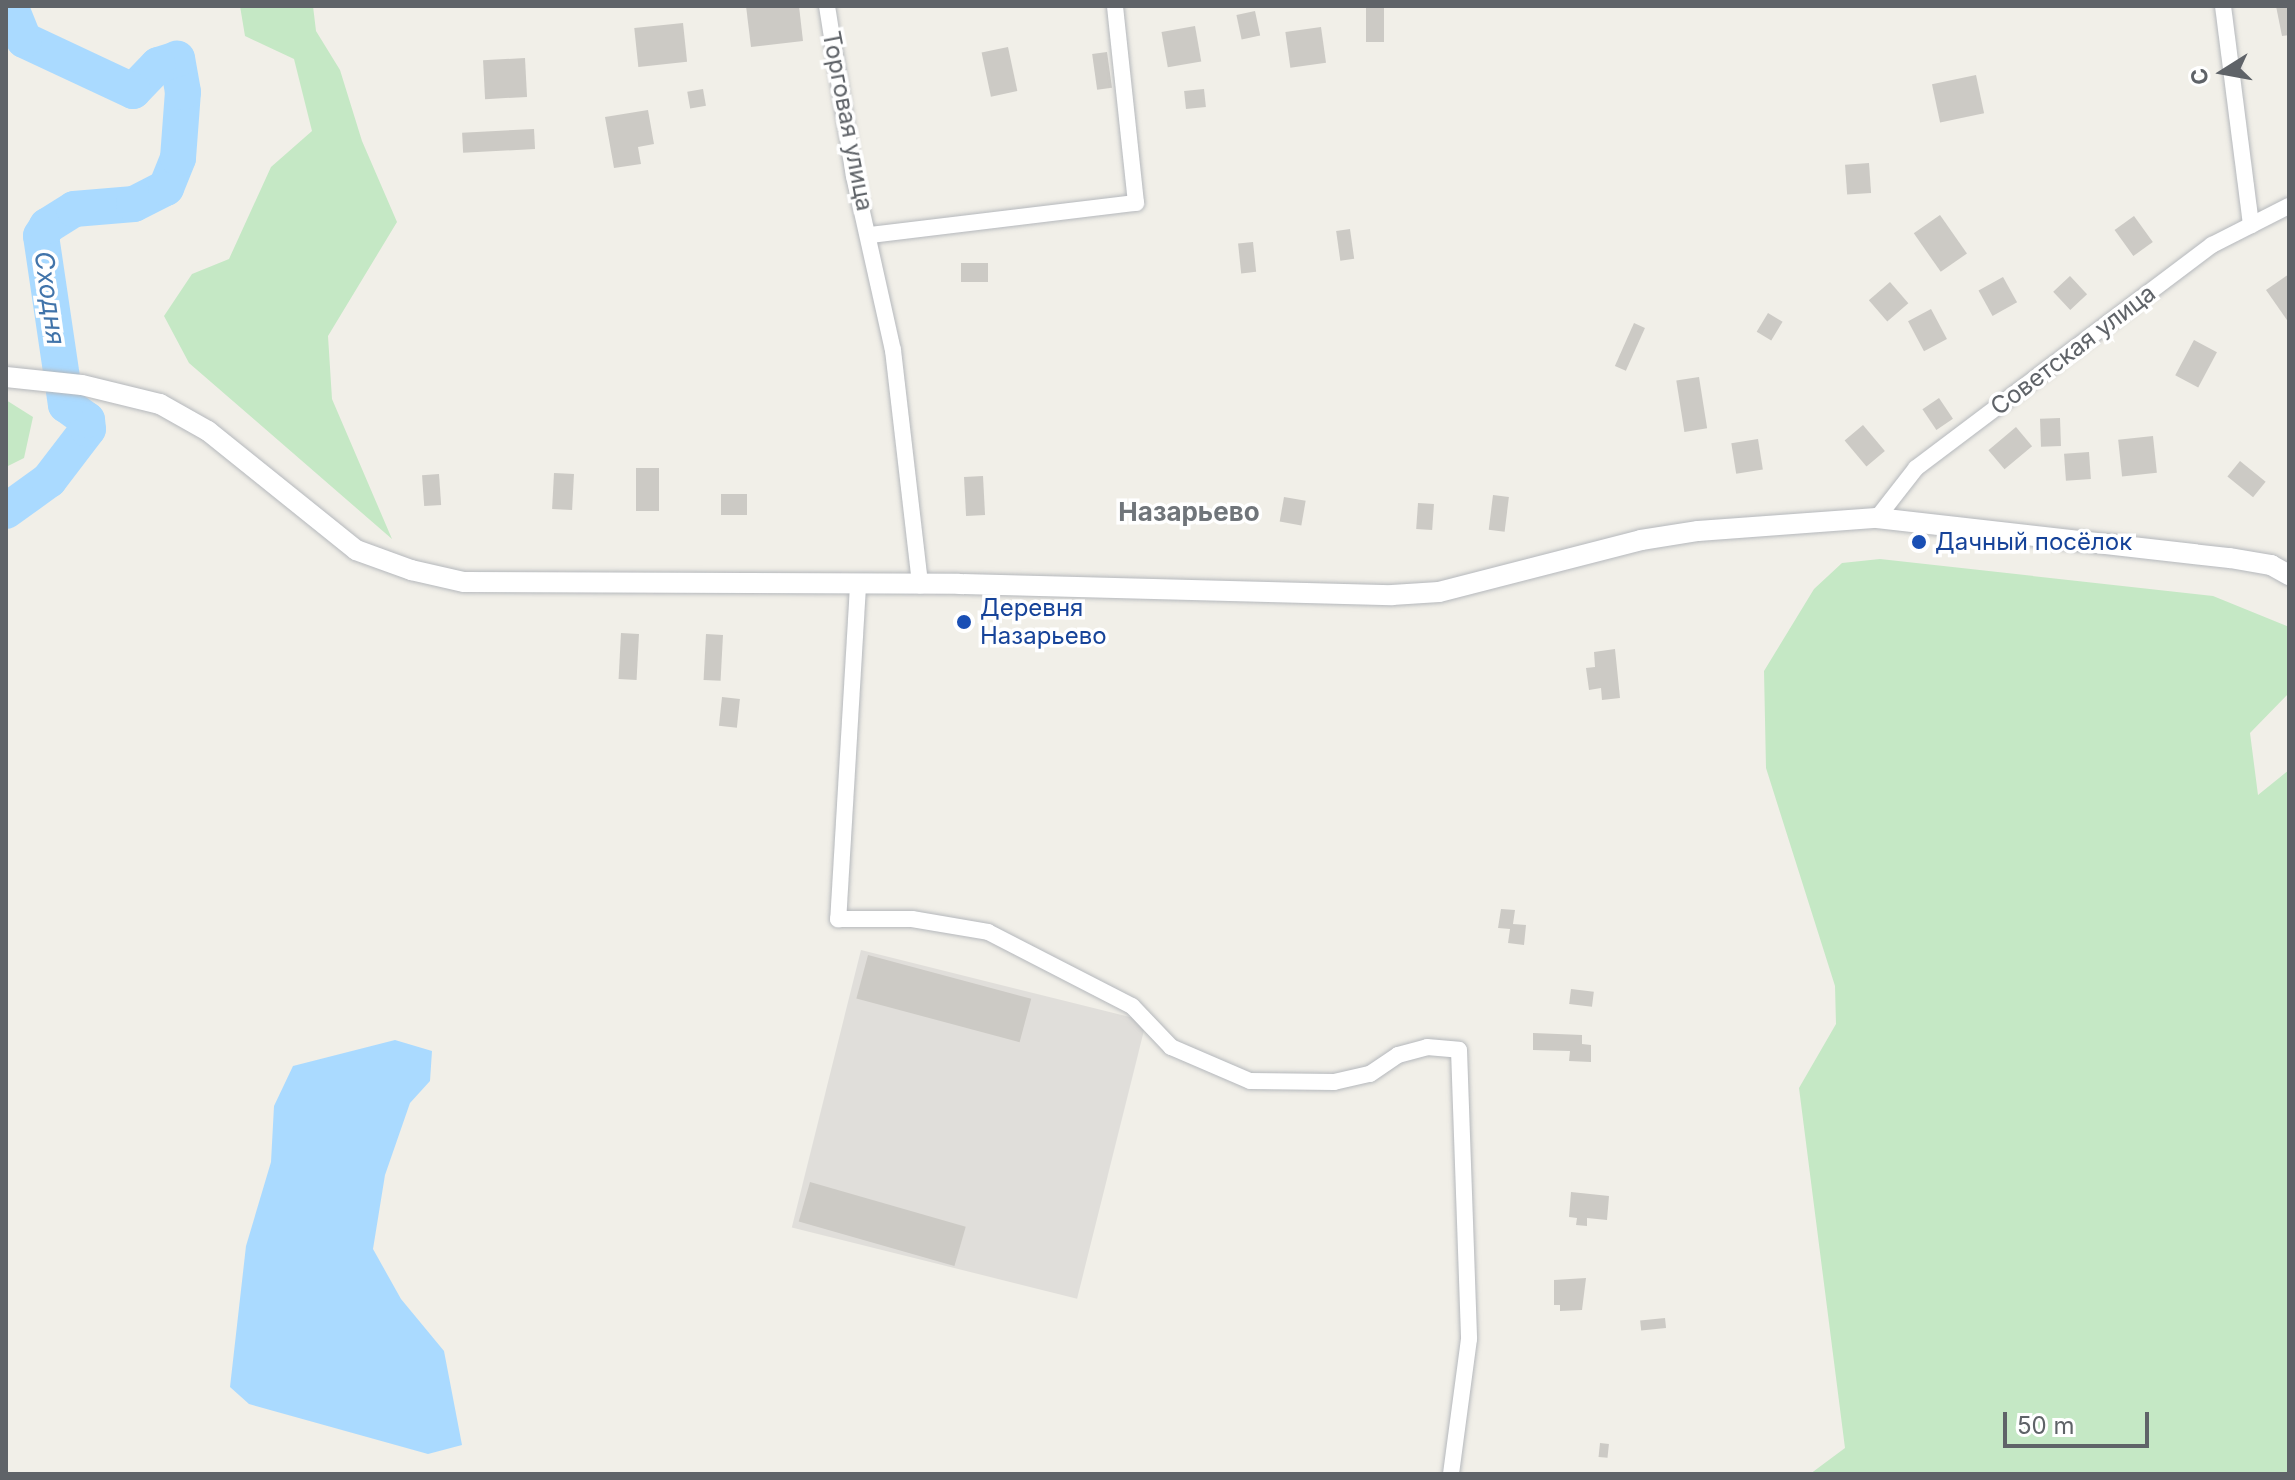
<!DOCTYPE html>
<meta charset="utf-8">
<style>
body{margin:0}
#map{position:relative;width:2295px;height:1480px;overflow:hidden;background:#f1efe8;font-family:Inter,sans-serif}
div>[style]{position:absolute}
.industrial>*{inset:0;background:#e0deda;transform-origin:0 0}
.green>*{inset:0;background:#c5e8c5}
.water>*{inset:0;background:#aadaff}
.river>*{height:36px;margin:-18px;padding:0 18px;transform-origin:18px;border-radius:18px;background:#aadaff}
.building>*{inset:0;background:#cccac5;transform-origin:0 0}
.roads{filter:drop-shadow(0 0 2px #b5b8bc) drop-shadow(0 0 2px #b5b8bc)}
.minor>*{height:16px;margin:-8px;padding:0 8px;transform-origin:8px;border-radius:8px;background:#fff}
.tertiary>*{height:20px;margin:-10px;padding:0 10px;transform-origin:10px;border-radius:10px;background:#fff}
.dots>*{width:22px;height:22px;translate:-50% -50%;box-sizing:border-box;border:4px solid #fff;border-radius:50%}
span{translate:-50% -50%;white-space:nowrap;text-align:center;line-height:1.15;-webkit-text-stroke:7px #fff;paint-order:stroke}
.street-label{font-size:24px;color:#5f6368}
.transit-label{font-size:24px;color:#164399}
.left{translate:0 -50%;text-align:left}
.water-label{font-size:26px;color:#4174aa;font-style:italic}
.neighbourhood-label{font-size:26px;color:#70757a;font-weight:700}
.frame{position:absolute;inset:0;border:8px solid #5f6368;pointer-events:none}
.north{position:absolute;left:2183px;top:32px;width:80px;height:80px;-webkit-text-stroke:6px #fff;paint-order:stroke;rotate:259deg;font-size:22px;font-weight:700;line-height:32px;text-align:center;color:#5f6368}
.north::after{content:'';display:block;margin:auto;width:28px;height:36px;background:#5f6368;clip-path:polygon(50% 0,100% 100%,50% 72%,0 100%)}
.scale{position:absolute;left:2003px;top:1412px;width:146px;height:36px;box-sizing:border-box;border:4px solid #5f6368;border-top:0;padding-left:10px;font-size:24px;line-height:28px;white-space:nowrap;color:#5f6368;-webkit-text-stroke:6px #fff;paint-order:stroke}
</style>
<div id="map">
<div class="industrial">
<i style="left:861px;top:950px;width:294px;height:286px;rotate:14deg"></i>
</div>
<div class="green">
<i style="clip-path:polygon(240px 6px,313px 6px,316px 31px,340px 70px,362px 141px,397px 222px,328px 336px,332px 399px,392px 539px,189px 363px,164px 316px,192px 274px,229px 259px,271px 167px,312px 131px,294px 59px,245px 36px)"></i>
<i style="clip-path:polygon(6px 400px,33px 417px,24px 458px,6px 467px)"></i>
<i style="clip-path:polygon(1880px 559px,2213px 596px,2289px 627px,2289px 693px,2250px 733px,2258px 795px,2289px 770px,2289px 1474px,1810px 1474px,1845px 1448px,1799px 1088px,1836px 1024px,1835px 986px,1766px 768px,1764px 671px,1814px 589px,1842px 563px)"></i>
</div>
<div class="water">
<i style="clip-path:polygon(395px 1040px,432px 1051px,430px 1081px,410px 1103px,385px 1175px,373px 1249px,401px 1299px,444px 1351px,462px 1445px,428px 1454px,249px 1404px,230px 1387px,246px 1246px,271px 1162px,274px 1106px,293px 1066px)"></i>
</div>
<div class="river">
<i style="left:6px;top:511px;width:53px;rotate:-35.8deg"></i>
<i style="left:49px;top:480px;width:64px;rotate:-52.6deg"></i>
<i style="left:88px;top:429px;width:9px;rotate:-96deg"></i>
<i style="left:87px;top:420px;width:26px;rotate:-144deg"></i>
<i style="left:66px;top:405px;width:171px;rotate:-98.4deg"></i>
<i style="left:41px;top:236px;width:12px;rotate:-59deg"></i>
<i style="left:47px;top:226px;width:32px;rotate:-32deg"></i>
<i style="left:74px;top:209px;width:60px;rotate:-4.8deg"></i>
<i style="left:134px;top:204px;width:36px;rotate:-27deg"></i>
<i style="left:166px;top:188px;width:32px;rotate:-68deg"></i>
<i style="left:178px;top:158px;width:66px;rotate:-85.7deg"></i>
<i style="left:183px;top:92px;width:34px;rotate:-100deg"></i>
<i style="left:177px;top:59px;width:20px;rotate:162deg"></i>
<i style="left:158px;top:65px;width:36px;rotate:134deg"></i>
<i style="left:133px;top:91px;width:120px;rotate:-154.9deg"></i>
<i style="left:24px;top:40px;width:37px;rotate:-112deg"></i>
</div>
<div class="building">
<i style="clip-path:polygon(746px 6px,799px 6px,803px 41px,751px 47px)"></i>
<i style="left:1366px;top:6px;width:18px;height:36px"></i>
<i style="clip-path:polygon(2276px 6px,2289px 6px,2289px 35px,2282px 36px)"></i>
<i style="left:1255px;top:11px;width:25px;height:19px;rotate:78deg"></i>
<i style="left:683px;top:23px;width:39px;height:49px;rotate:84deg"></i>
<i style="left:1195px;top:26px;width:36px;height:34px;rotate:80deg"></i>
<i style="left:1321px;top:27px;width:36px;height:36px;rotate:82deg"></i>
<i style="left:1008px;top:47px;width:45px;height:27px;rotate:78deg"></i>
<i style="left:1107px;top:52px;width:36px;height:15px;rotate:82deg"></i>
<i style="left:525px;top:58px;width:39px;height:42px;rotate:87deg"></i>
<i style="left:1976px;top:75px;width:39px;height:45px;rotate:78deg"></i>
<i style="left:703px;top:89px;width:17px;height:16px;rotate:80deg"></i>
<i style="left:1204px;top:89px;width:18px;height:20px;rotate:84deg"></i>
<i style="clip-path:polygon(648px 110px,654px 144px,638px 147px,641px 164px,614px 168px,605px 117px)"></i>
<i style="left:534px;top:129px;width:20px;height:72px;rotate:87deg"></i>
<i style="left:1869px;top:163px;width:30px;height:24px;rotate:86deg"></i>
<i style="left:1940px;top:215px;width:47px;height:32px;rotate:55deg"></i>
<i style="left:2134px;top:216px;width:32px;height:24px;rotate:54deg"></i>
<i style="left:1350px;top:229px;width:30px;height:14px;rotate:82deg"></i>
<i style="left:1253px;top:242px;width:30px;height:15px;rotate:84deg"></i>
<i style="left:988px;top:263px;width:19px;height:27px;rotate:90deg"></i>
<i style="clip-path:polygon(2289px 274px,2289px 323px,2266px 290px)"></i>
<i style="left:2070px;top:276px;width:25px;height:23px;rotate:47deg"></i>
<i style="left:2003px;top:277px;width:29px;height:28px;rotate:61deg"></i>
<i style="left:1890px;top:282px;width:28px;height:28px;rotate:49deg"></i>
<i style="left:1931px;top:309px;width:34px;height:26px;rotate:62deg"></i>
<i style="left:1768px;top:313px;width:17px;height:22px;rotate:31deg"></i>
<i style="left:1634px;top:323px;width:12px;height:47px;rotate:24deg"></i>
<i style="left:2194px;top:340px;width:26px;height:40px;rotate:28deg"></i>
<i style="left:1699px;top:377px;width:52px;height:23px;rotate:81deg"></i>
<i style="left:1939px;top:398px;width:25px;height:20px;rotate:56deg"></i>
<i style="left:2060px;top:418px;width:28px;height:20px;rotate:88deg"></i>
<i style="left:1863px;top:425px;width:34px;height:24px;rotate:50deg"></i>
<i style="left:2016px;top:427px;width:25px;height:36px;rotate:50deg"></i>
<i style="left:2153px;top:436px;width:37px;height:35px;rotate:84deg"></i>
<i style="left:1758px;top:439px;width:31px;height:27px;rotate:81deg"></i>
<i style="left:2089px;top:452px;width:27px;height:25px;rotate:86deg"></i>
<i style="left:2240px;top:461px;width:33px;height:20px;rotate:39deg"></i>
<i style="left:636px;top:468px;width:23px;height:43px"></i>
<i style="left:554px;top:473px;width:20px;height:36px;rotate:3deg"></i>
<i style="left:439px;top:474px;width:31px;height:17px;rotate:86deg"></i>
<i style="left:983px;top:476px;width:39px;height:19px;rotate:87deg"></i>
<i style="left:721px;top:494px;width:26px;height:21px"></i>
<i style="left:1493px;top:495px;width:16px;height:35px;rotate:7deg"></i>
<i style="left:1284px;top:497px;width:22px;height:25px;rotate:10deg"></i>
<i style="left:1418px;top:503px;width:16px;height:26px;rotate:4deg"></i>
<i style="left:621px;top:633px;width:18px;height:46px;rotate:3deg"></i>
<i style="left:706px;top:634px;width:17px;height:46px;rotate:3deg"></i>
<i style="clip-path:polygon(1615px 649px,1620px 698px,1602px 700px,1601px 688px,1589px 690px,1586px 668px,1595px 667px,1594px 652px)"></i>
<i style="left:722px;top:697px;width:18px;height:29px;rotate:6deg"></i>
<i style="clip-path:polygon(1501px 909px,1515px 910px,1513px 924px,1526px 925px,1524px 945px,1508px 943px,1510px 929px,1498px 928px)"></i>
<i style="left:868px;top:955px;width:169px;height:45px;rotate:15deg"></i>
<i style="left:1571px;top:989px;width:23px;height:15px;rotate:7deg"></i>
<i style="clip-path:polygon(1533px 1033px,1582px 1035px,1582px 1044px,1591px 1045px,1591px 1062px,1569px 1061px,1570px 1051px,1533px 1050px)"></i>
<i style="left:810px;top:1182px;width:162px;height:41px;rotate:16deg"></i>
<i style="clip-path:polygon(1571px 1192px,1609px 1196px,1607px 1220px,1587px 1218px,1587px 1226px,1576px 1225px,1577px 1218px,1569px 1217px)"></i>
<i style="clip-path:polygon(1586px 1278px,1582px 1310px,1560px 1311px,1560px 1305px,1554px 1305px,1554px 1280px)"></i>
<i style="left:1665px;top:1318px;width:10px;height:25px;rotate:84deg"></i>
<i style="left:1600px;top:1443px;width:9px;height:14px;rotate:6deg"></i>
</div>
<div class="roads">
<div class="minor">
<i style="left:827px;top:6px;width:172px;rotate:81deg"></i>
<i style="left:854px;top:176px;width:178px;rotate:77.4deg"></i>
<i style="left:893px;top:350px;width:237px;rotate:83.4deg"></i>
<i style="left:2223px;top:6px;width:221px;rotate:82.7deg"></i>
<i style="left:870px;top:235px;width:268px;rotate:-6.9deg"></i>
<i style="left:1136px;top:203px;width:198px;rotate:-96.1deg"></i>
<i style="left:1877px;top:518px;width:63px;rotate:-52deg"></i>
<i style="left:1916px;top:468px;width:371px;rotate:-37deg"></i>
<i style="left:2212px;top:245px;width:86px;rotate:-26.9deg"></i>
<i style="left:858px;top:586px;width:334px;rotate:93.4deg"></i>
<i style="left:838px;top:919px;width:74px"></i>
<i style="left:912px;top:919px;width:77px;rotate:9.7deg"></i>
<i style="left:988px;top:932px;width:162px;rotate:27.2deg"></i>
<i style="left:1132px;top:1006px;width:57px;rotate:46.4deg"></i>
<i style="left:1171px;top:1047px;width:86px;rotate:23.3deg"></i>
<i style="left:1250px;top:1081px;width:84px;rotate:0.7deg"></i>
<i style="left:1334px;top:1082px;width:37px;rotate:-13deg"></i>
<i style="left:1370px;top:1074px;width:34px;rotate:-34deg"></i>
<i style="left:1398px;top:1055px;width:30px;rotate:-15deg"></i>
<i style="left:1427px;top:1047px;width:32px;rotate:5deg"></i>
<i style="left:1459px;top:1050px;width:289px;rotate:88deg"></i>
<i style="left:1469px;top:1339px;width:136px;rotate:97.6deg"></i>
</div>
<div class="tertiary">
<i style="left:6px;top:377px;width:76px;rotate:6deg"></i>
<i style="left:82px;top:385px;width:80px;rotate:13.7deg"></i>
<i style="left:160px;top:404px;width:55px;rotate:29.4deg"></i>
<i style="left:208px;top:431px;width:190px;rotate:38.8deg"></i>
<i style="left:356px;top:550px;width:59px;rotate:20deg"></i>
<i style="left:411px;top:570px;width:54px;rotate:12.8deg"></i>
<i style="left:464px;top:582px;width:495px;rotate:0.2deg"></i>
<i style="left:959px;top:584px;width:433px;rotate:1.5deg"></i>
<i style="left:1392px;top:595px;width:47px;rotate:-3.7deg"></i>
<i style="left:1439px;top:592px;width:209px;rotate:-14.4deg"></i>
<i style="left:1641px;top:540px;width:58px;rotate:-9deg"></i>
<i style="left:1698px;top:531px;width:179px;rotate:-4.2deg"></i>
<i style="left:1877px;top:518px;width:355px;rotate:6.5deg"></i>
<i style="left:2230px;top:558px;width:42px;rotate:9.7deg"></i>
<i style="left:2271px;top:565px;width:21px;rotate:29deg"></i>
</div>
</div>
<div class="dots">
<i style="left:1919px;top:542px;background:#1a4fb4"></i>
<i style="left:964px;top:622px;background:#1a4fb4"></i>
</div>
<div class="street-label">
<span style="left:848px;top:121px;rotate:79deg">Торговая улица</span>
<span style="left:2073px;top:350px;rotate:-37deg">Советская улица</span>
</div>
<div class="transit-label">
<span class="left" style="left:1935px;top:542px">Дачный посёлок</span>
<span class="left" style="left:980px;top:622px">Деревня<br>Назарьево</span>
</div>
<div class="water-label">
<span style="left:50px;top:298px;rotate:82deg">Сходня</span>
</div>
<div class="neighbourhood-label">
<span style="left:1189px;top:512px">Назарьево</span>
</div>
<div class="frame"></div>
<div class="north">С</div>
<div class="scale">50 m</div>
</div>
